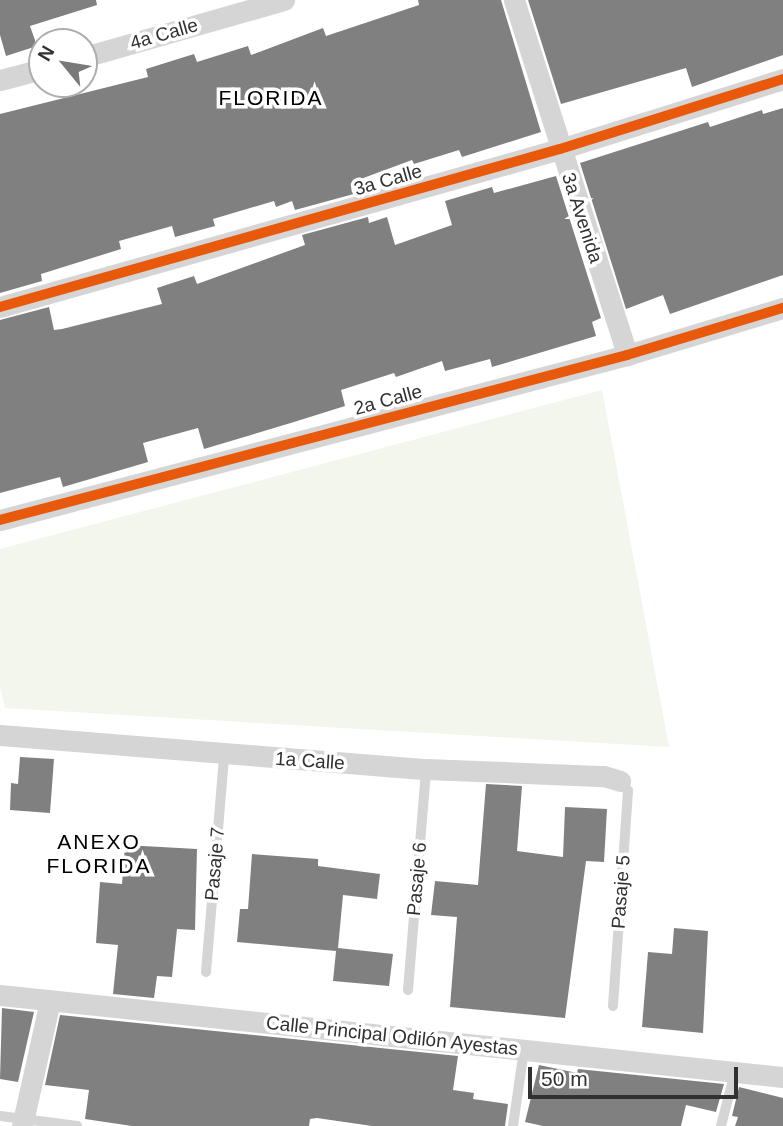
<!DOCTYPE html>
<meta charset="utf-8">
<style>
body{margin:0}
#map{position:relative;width:783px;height:1126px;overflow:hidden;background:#fff;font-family:Arial,sans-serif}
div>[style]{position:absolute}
.green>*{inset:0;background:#f2f6ed}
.building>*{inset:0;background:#808080}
.service>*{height:10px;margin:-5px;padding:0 5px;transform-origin:5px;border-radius:5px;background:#d5d5d5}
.minor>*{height:21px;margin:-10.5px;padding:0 10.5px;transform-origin:10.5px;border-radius:10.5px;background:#d5d5d5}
.cycleway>*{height:10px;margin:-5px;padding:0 5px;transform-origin:5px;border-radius:5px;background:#e8590c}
span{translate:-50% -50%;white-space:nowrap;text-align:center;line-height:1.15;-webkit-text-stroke:7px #fff;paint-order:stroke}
.street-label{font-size:19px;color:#313131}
.neighbourhood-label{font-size:21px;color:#000;letter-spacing:2px}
.north{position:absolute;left:28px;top:28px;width:70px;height:70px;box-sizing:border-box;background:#fff;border:2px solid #adadad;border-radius:50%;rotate:300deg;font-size:19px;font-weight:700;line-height:28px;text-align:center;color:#313131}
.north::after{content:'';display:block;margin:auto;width:24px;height:32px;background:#797979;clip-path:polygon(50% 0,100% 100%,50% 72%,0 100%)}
.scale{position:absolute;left:528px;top:1067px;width:210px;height:32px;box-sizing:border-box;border:4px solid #313131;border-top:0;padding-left:9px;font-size:21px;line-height:24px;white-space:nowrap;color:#313131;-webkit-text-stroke:5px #fff;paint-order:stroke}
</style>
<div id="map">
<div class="green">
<i style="clip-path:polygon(602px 390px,669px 747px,5px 708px,0 686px,0 549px)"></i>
</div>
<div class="building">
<i style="clip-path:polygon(0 0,96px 0,97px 5px,30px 26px,37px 46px,6px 56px,0 35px)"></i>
<i style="clip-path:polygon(418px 0,501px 0,541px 132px,462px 157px,459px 150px,414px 164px,412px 160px,358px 180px,361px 192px,295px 210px,292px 201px,276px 207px,274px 201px,213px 219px,215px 226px,175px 237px,172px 226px,119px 241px,121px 249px,41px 274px,42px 281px,0 293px,0 114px,148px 77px,146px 69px,194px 54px,197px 62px,248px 46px,251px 55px,323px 28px,326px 36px,419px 5px)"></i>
<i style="clip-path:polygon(528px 0,783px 0,783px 55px,692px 87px,686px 68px,561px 104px)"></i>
<i style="clip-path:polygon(783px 108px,783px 275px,670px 314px,663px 295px,626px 309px,580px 163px,708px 122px,710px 127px,762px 110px,763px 114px)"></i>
<i style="clip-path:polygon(556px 176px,601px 318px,592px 322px,596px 336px,492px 367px,490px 359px,445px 371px,442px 361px,396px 377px,394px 373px,341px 390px,345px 406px,294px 422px,204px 449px,198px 428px,143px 443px,148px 462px,63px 487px,60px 477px,0 493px,0 320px,49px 307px,54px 330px,62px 329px,162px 304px,157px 288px,194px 276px,197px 284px,305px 245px,302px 235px,368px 217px,369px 223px,387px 217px,395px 245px,452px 225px,445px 201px,492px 187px,494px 193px)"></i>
<i style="clip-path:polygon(20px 757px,54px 759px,50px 813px,10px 810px,11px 783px,18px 784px)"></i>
<i style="clip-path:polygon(486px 784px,522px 786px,517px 851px,563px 857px,565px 807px,607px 809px,604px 862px,586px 861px,565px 1018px,450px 1007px,457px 917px,431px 915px,435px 881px,478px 885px)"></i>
<i style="clip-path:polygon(125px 845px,197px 849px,195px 930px,177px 929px,172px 977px,157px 976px,154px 998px,113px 994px,118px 945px,96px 943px,100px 882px,122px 884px)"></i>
<i style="clip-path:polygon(252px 854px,318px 859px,318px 866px,380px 874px,377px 899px,343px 895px,338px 948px,393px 954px,389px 986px,333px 981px,336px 951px,237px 942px,240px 909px,248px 909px)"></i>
<i style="clip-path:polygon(674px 928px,708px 931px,703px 1033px,642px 1027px,648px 952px,672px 954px)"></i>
<i style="clip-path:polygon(2px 1008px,34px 1012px,18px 1082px,0 1079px)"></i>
<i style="clip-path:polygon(60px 1015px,458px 1056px,453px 1090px,474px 1093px,473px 1099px,508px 1104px,505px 1126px,372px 1126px,317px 1118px,310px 1119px,309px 1126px,132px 1126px,85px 1119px,89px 1090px,45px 1085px)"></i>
<i style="clip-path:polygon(539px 1065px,577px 1073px,578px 1069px,724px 1084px,716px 1112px,686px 1105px,681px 1126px,543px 1126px,525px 1122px)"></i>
<i style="clip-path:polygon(739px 1087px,783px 1098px,783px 1126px,735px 1126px,738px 1117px,732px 1116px)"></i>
</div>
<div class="service">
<i style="left:206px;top:972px;width:217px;rotate:-85.2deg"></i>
<i style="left:408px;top:990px;width:222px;rotate:-85.3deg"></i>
<i style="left:613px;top:1006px;width:216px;rotate:-86deg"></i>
<i style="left:628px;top:791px;width:13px;rotate:-129deg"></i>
<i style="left:0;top:1116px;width:78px;rotate:7.4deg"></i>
<i style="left:513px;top:1126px;width:77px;rotate:-81.8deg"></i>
<i style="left:721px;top:1126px;width:56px;rotate:-75.5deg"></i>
</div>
<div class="minor">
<i style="left:514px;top:0;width:373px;rotate:72.3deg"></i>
<i style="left:84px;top:57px;width:208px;rotate:-15.9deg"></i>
<i style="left:0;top:80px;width:43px;rotate:-14.7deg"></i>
<i style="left:0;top:307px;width:582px;rotate:-15.76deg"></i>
<i style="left:560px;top:149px;width:234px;rotate:-17.4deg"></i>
<i style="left:0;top:520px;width:648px;rotate:-14.74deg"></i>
<i style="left:627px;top:355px;width:163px;rotate:-16.8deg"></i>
<i style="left:0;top:735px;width:427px;rotate:4.6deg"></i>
<i style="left:426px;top:769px;width:178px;rotate:2.3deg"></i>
<i style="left:604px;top:776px;width:17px;rotate:17deg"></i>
<i style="left:0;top:995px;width:787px;rotate:5.98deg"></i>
<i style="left:22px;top:1126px;width:128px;rotate:-77.4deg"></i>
</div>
<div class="cycleway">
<i style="left:0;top:307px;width:582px;rotate:-15.76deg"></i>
<i style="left:560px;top:149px;width:234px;rotate:-17.4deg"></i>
<i style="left:0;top:520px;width:648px;rotate:-14.74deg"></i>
<i style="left:627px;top:355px;width:163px;rotate:-16.8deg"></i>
</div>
<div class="street-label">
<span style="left:164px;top:34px;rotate:-16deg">4a Calle</span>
<span style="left:388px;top:180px;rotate:-16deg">3a Calle</span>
<span style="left:582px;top:218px;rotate:72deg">3a Avenida</span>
<span style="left:388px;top:400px;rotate:-15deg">2a Calle</span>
<span style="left:310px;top:761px;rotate:4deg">1a Calle</span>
<span style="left:215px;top:864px;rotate:-85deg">Pasaje 7</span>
<span style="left:417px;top:879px;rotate:-85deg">Pasaje 6</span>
<span style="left:621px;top:892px;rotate:-86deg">Pasaje 5</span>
<span style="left:392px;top:1036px;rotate:6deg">Calle Principal Odilón Ayestas</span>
</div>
<div class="neighbourhood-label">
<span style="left:271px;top:98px">FLORIDA</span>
<span style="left:99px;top:854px">ANEXO<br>FLORIDA</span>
</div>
<div class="north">N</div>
<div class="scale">50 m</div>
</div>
